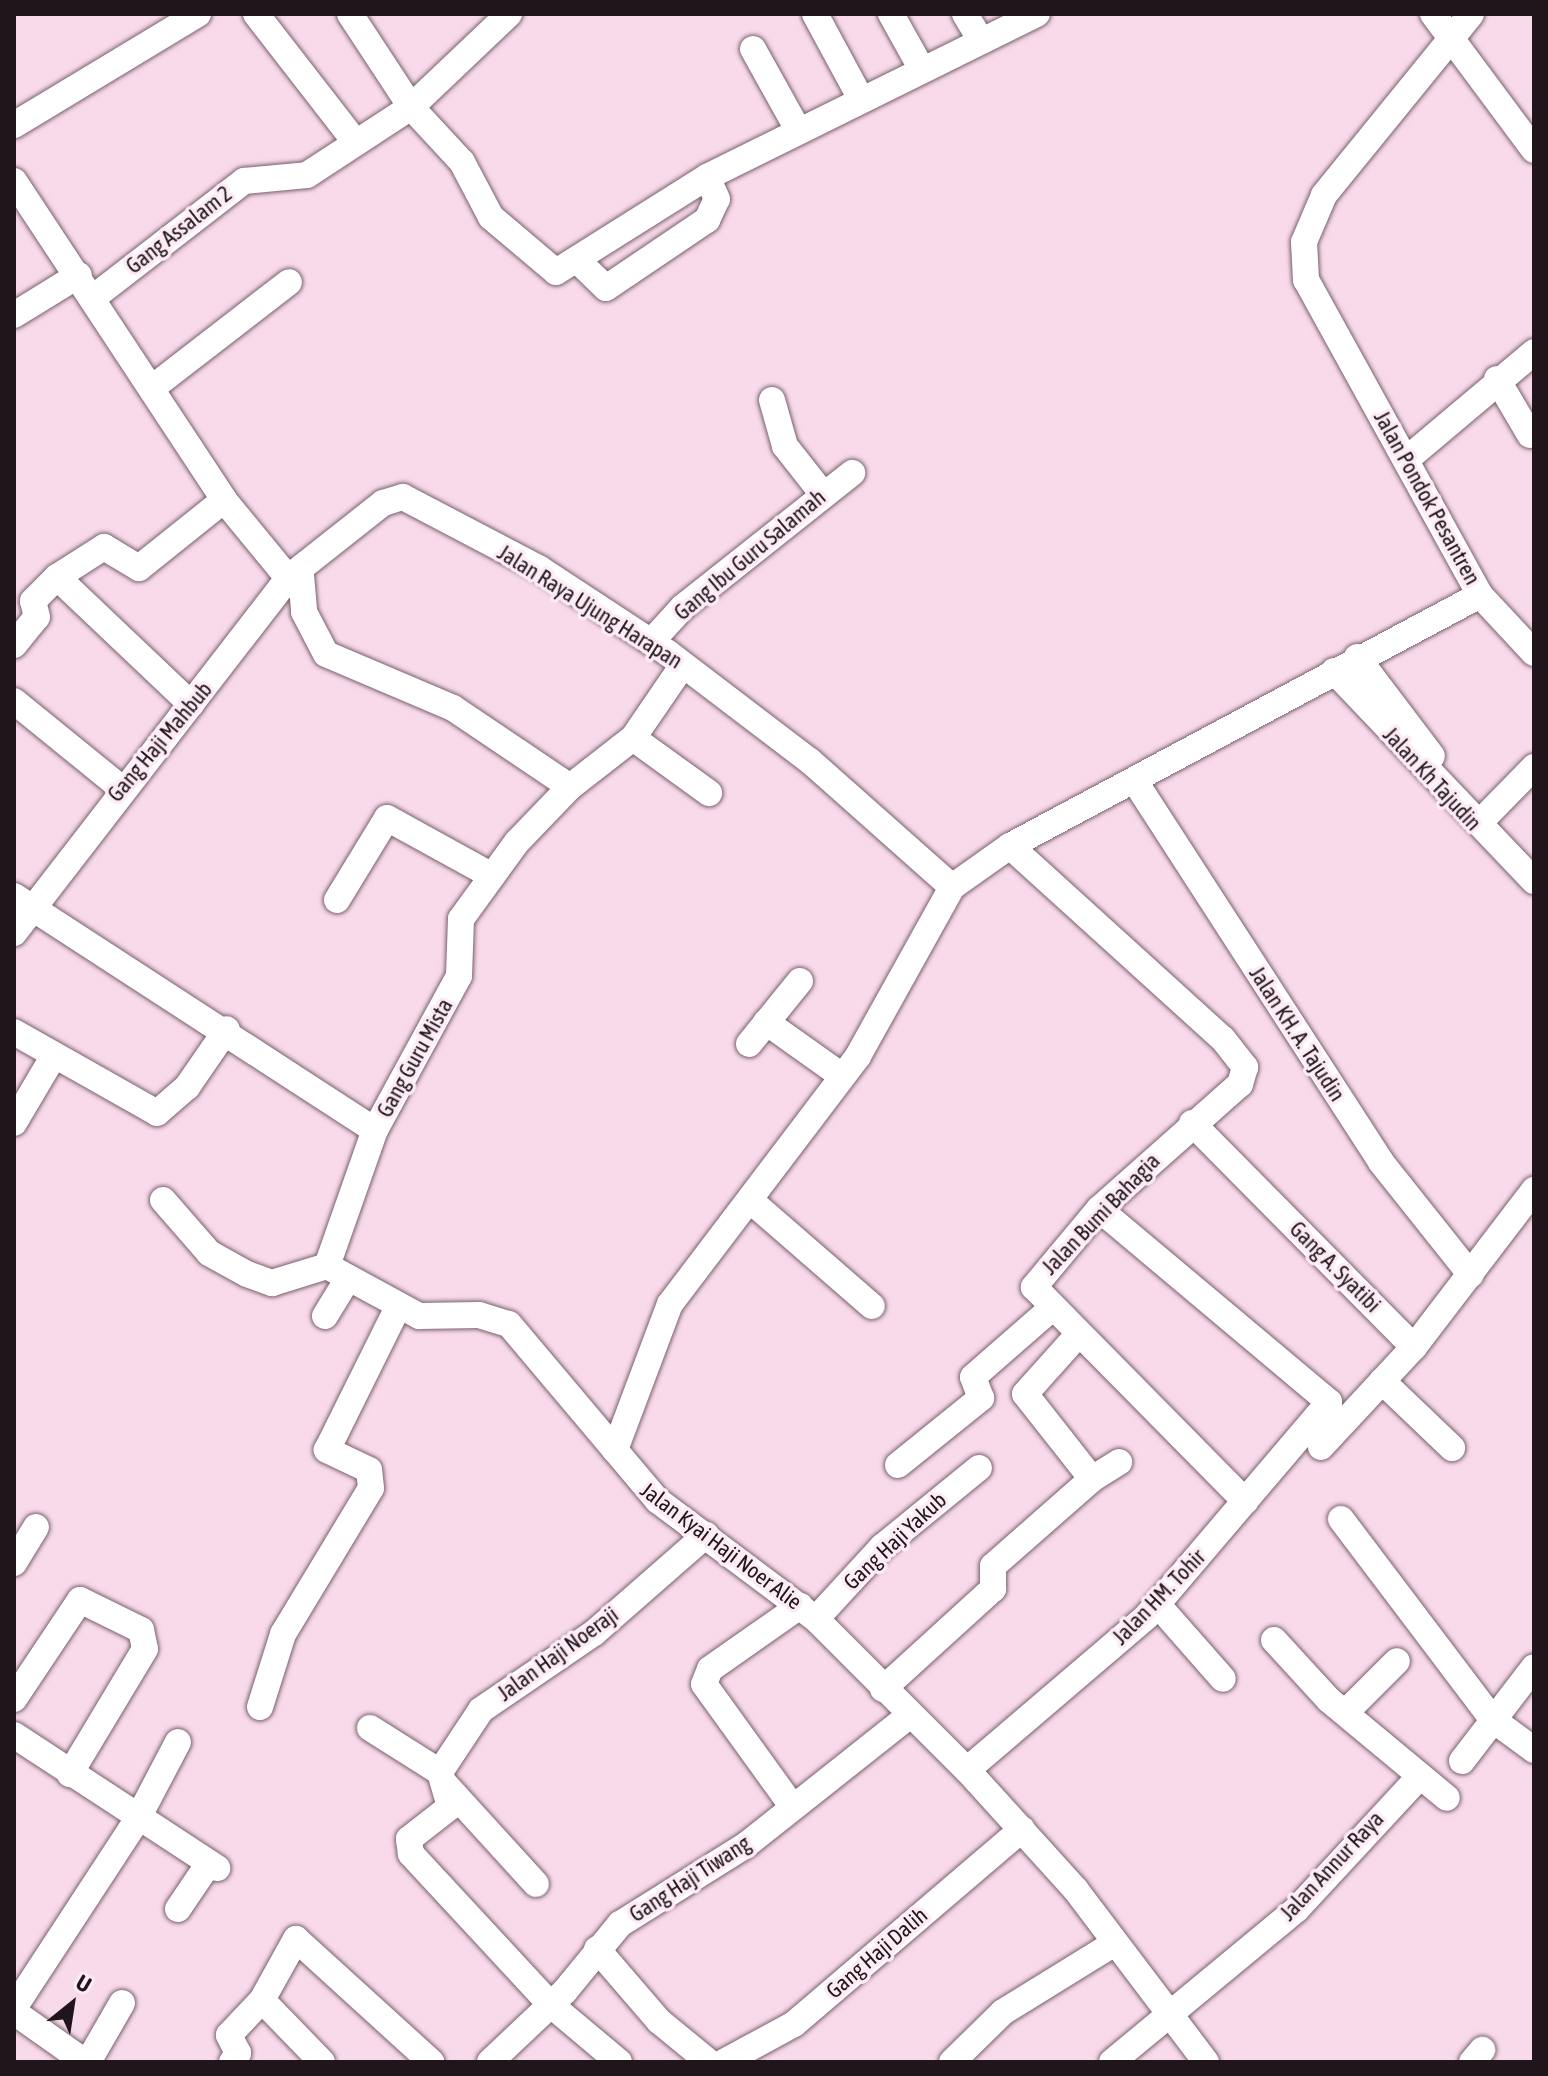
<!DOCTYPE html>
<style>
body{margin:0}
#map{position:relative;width:1548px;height:2076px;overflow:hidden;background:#f8daea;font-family:"Asap Condensed",sans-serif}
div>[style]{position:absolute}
.roads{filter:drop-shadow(0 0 2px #7a606f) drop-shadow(0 0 2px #7a606f)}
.minor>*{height:26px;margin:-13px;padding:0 13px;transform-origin:13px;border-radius:13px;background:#fff}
span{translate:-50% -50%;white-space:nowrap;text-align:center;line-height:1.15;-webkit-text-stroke:7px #fdebf5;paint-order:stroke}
.street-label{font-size:22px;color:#1f151b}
.frame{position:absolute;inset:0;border:16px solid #1f151b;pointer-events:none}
.north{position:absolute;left:32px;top:1964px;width:80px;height:80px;-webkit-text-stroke:6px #fdebf5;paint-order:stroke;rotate:30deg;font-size:22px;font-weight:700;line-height:32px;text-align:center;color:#1f151b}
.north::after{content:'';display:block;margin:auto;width:28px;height:36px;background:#1f151b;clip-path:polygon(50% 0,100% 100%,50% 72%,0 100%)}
</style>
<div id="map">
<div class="roads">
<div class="minor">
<i style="left:256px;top:14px;width:163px;rotate:52.2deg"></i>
<i style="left:350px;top:14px;width:111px;rotate:56.7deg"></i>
<i style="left:411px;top:107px;width:75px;rotate:47.2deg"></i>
<i style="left:462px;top:162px;width:62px;rotate:62.2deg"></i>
<i style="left:491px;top:217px;width:85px;rotate:40.2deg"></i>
<i style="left:556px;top:272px;width:178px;rotate:-32.2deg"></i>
<i style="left:707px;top:177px;width:368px;rotate:-26.3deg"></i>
<i style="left:815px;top:14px;width:97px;rotate:61.6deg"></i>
<i style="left:891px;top:14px;width:62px;rotate:60.9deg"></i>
<i style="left:965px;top:14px;width:31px;rotate:59deg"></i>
<i style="left:1433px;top:14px;width:169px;rotate:53.4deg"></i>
<i style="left:753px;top:49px;width:93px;rotate:60.9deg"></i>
<i style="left:14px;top:125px;width:215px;rotate:-31.1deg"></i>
<i style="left:14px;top:181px;width:382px;rotate:56.6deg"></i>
<i style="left:224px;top:500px;width:101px;rotate:50.6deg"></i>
<i style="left:288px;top:578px;width:121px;rotate:-38.3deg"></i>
<i style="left:383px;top:503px;width:21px;rotate:-17deg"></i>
<i style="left:403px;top:497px;width:155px;rotate:27.7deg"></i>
<i style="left:540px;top:569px;width:153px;rotate:33.3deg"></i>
<i style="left:668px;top:653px;width:178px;rotate:37.3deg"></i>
<i style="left:810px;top:761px;width:190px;rotate:41.6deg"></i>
<i style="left:577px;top:260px;width:40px;rotate:44deg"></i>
<i style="left:606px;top:288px;width:122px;rotate:-34deg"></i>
<i style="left:707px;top:220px;width:23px;rotate:-65deg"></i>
<i style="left:717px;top:199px;width:24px;rotate:-114deg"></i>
<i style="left:94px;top:297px;width:190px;rotate:-37.7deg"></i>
<i style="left:244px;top:181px;width:63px;rotate:-5.4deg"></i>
<i style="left:307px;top:175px;width:124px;rotate:-33.2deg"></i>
<i style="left:411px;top:107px;width:135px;rotate:-43.5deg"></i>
<i style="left:14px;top:315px;width:76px;rotate:-31.6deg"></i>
<i style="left:1497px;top:379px;width:65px;rotate:59.5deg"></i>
<i style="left:152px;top:388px;width:173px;rotate:-37.7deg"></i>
<i style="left:772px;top:400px;width:48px;rotate:74.2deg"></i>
<i style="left:785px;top:446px;width:60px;rotate:51.8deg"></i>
<i style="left:1407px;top:459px;width:166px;rotate:-40.1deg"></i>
<i style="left:301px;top:575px;width:37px;rotate:85deg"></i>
<i style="left:304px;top:612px;width:47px;rotate:62.4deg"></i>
<i style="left:326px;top:654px;width:138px;rotate:23deg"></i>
<i style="left:453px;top:708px;width:141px;rotate:34deg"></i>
<i style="left:570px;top:787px;width:80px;rotate:-37.9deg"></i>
<i style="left:633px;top:738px;width:88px;rotate:-55.6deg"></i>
<i style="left:57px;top:577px;width:185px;rotate:43.5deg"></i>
<i style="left:1480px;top:595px;width:79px;rotate:47deg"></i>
<i style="left:651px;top:642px;width:47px;rotate:-47.6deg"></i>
<i style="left:683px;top:607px;width:216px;rotate:-38.4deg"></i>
<i style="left:14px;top:645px;width:36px;rotate:-51deg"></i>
<i style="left:37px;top:617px;width:16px;rotate:-104deg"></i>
<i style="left:33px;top:601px;width:34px;rotate:-45deg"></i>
<i style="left:57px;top:577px;width:56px;rotate:-32.6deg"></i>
<i style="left:104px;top:547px;width:41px;rotate:31deg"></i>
<i style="left:139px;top:568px;width:109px;rotate:-38.7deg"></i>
<i style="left:1357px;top:657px;width:124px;rotate:52.9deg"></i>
<i style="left:1334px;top:671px;width:290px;rotate:46.4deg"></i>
<i style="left:14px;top:701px;width:138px;rotate:39.1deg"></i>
<i style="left:633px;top:738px;width:94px;rotate:35.9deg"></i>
<i style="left:1136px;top:783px;width:451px;rotate:57.1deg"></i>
<i style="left:1381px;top:1162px;width:144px;rotate:51.5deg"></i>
<i style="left:1485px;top:817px;width:70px;rotate:-45.6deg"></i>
<i style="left:1010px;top:846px;width:287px;rotate:42.2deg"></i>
<i style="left:1223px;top:1039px;width:36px;rotate:52deg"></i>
<i style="left:1245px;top:1067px;width:18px;rotate:106deg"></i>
<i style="left:1240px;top:1084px;width:188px;rotate:138.4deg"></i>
<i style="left:1099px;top:1209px;width:102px;rotate:129.8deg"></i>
<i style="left:1034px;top:1287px;width:301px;rotate:45.4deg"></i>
<i style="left:14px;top:896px;width:430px;rotate:33deg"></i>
<i style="left:337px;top:900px;width:96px;rotate:-58.6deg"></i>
<i style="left:387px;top:818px;width:120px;rotate:28.9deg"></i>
<i style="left:14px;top:933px;width:448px;rotate:-52.3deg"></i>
<i style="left:766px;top:1022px;width:93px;rotate:35.4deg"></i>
<i style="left:14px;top:1032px;width:164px;rotate:29.5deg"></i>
<i style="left:157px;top:1113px;width:40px;rotate:-41deg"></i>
<i style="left:187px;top:1087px;width:70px;rotate:-55.4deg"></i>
<i style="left:749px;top:1044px;width:81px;rotate:-51deg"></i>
<i style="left:14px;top:1123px;width:77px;rotate:-59.4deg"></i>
<i style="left:1192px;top:1123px;width:315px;rotate:45.3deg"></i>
<i style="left:163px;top:1200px;width:70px;rotate:49deg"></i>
<i style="left:209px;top:1253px;width:43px;rotate:28.9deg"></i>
<i style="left:247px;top:1274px;width:27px;rotate:20deg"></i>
<i style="left:272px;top:1283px;width:58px;rotate:-17.2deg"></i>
<i style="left:751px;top:1201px;width:160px;rotate:41deg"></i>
<i style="left:327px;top:1266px;width:144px;rotate:-70.6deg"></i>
<i style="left:375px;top:1130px;width:175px;rotate:-61.4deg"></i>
<i style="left:459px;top:976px;width:57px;rotate:-88deg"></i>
<i style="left:461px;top:919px;width:95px;rotate:-54deg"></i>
<i style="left:517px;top:842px;width:76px;rotate:-46.1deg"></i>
<i style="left:327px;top:1266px;width:105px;rotate:28.5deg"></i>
<i style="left:419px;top:1316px;width:60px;rotate:-1deg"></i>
<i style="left:479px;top:1315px;width:31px;rotate:17deg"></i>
<i style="left:509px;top:1324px;width:165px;rotate:49.9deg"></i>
<i style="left:325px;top:1316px;width:42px;rotate:-58.6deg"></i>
<i style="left:1382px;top:1381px;width:97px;rotate:43.7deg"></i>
<i style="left:1321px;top:1447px;width:137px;rotate:-47.1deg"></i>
<i style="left:1414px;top:1347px;width:198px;rotate:-52.6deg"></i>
<i style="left:898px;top:1465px;width:107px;rotate:-38.9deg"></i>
<i style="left:981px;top:1398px;width:22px;rotate:-111deg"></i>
<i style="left:973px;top:1377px;width:103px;rotate:-41.1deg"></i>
<i style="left:1092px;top:1479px;width:32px;rotate:-32deg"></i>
<i style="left:1341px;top:1519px;width:251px;rotate:52.9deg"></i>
<i style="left:1492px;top:1719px;width:52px;rotate:36.4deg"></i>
<i style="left:14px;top:1563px;width:42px;rotate:-58.6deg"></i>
<i style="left:1158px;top:1605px;width:98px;rotate:48.7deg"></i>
<i style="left:816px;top:1619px;width:98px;rotate:-47.5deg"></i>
<i style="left:882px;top:1547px;width:125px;rotate:-39.2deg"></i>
<i style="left:1274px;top:1640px;width:81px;rotate:47.5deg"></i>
<i style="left:1329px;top:1700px;width:153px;rotate:39.7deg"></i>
<i style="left:883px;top:1689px;width:149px;rotate:-42.3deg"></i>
<i style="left:993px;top:1589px;width:23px;rotate:-90deg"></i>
<i style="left:993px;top:1566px;width:132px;rotate:-41.3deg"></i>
<i style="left:1092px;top:1479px;width:108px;rotate:-128.2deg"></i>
<i style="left:1025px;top:1394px;width:76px;rotate:-48.2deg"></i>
<i style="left:14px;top:1699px;width:119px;rotate:-56.3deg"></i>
<i style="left:80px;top:1600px;width:68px;rotate:26.2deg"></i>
<i style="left:141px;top:1630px;width:19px;rotate:78deg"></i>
<i style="left:145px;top:1649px;width:146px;rotate:121deg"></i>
<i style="left:260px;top:1707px;width:77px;rotate:-72.5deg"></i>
<i style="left:283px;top:1634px;width:170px;rotate:-58.9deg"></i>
<i style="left:371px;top:1488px;width:18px;rotate:-96deg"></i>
<i style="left:369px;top:1470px;width:47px;rotate:-154.5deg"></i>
<i style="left:327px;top:1450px;width:160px;rotate:-63.6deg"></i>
<i style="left:1348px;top:1710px;width:69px;rotate:-45deg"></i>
<i style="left:370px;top:1728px;width:83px;rotate:32.2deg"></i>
<i style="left:14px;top:1735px;width:243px;rotate:33.2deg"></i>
<i style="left:1462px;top:1761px;width:118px;rotate:-52.5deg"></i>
<i style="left:967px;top:1770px;width:237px;rotate:-40.5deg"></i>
<i style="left:1147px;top:1616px;width:281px;rotate:-49.6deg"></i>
<i style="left:1329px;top:1402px;width:300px;rotate:-140deg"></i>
<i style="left:445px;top:1784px;width:135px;rotate:47.7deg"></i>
<i style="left:792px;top:1806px;width:150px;rotate:-125.8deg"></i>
<i style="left:704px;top:1684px;width:16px;rotate:-68deg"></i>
<i style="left:710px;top:1669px;width:110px;rotate:-35deg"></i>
<i style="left:178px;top:1909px;width:55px;rotate:-56deg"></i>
<i style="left:597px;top:1949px;width:95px;rotate:49.3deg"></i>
<i style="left:659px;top:2021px;width:65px;rotate:39.4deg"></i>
<i style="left:14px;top:2008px;width:225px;rotate:-56.8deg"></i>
<i style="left:137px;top:1820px;width:88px;rotate:-62.3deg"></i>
<i style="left:14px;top:2012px;width:87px;rotate:35.2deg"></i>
<i style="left:88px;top:2062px;width:68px;rotate:-60deg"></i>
<i style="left:232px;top:2062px;width:11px;rotate:-56deg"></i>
<i style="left:238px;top:2053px;width:20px;rotate:-117deg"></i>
<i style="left:229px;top:2035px;width:48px;rotate:-46.7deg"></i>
<i style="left:322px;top:2062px;width:86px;rotate:-134.1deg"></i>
<i style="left:262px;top:2000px;width:70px;rotate:-60.9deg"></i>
<i style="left:296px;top:1939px;width:183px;rotate:42.3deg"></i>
<i style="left:490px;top:2062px;width:103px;rotate:-43.4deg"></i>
<i style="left:565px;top:1991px;width:87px;rotate:-50.6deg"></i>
<i style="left:620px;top:1924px;width:149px;rotate:-32.1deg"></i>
<i style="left:746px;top:1845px;width:208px;rotate:-38.4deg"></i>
<i style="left:619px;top:2062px;width:90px;rotate:-140deg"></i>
<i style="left:550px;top:2004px;width:205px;rotate:-132.8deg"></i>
<i style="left:411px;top:1854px;width:15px;rotate:-98deg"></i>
<i style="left:409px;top:1839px;width:52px;rotate:-38deg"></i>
<i style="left:450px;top:1807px;width:36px;rotate:-106deg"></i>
<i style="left:440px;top:1772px;width:74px;rotate:-56.5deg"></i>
<i style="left:481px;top:1710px;width:137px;rotate:-34.3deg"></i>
<i style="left:594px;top:1633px;width:149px;rotate:-41.2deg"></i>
<i style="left:724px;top:2062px;width:80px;rotate:-28.5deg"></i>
<i style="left:794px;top:2024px;width:300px;rotate:-40.5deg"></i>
<i style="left:952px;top:2062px;width:71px;rotate:-44.4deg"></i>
<i style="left:1003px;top:2012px;width:129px;rotate:-31.7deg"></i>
<i style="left:1112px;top:2062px;width:240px;rotate:-39.6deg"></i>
<i style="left:1297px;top:1909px;width:181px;rotate:-47.2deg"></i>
<i style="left:1206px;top:2062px;width:216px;rotate:-127.1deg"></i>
<i style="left:1076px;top:1890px;width:162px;rotate:-132.2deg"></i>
<i style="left:967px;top:1770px;width:214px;rotate:-135deg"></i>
<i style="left:816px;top:1619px;width:197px;rotate:-143.2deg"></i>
<i style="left:658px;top:1501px;width:67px;rotate:-130.1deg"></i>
<i style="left:615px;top:1450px;width:156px;rotate:-69.4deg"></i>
<i style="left:670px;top:1304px;width:311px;rotate:-52.8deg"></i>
<i style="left:858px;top:1056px;width:193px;rotate:-60.9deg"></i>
<i style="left:952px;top:887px;width:71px;rotate:-35.3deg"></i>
<i style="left:1010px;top:846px;width:533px;rotate:-28.1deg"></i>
<i style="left:1480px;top:595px;width:360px;rotate:-118.9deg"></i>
<i style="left:1306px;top:280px;width:38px;rotate:-93deg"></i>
<i style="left:1304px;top:242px;width:51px;rotate:-66.9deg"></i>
<i style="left:1324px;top:195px;width:233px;rotate:-50.9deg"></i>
<i style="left:1472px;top:2062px;width:16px;rotate:-50deg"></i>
</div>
</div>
<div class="street-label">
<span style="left:179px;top:230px;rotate:-38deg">Gang Assalam 2</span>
<span style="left:1427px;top:498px;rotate:61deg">Jalan Pondok Pesantren</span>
<span style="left:750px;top:555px;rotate:-40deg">Gang Ibu Guru Salamah</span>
<span style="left:590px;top:607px;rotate:32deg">Jalan Raya Ujung Harapan</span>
<span style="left:160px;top:742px;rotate:-50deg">Gang Haji Mahbub</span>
<span style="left:1432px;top:779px;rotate:47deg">Jalan Kh Tajudin</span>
<span style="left:1297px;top:1034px;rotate:57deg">Jalan KH. A. Tajudin</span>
<span style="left:415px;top:1058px;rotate:-61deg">Gang Guru Mista</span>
<span style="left:1101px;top:1214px;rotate:-46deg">Jalan Bumi Bahagia</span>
<span style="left:1335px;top:1267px;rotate:45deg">Gang A. Syatibi</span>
<span style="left:895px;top:1541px;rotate:-43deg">Gang Haji Yakub</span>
<span style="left:721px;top:1546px;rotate:37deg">Jalan Kyai Haji Noer Alie</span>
<span style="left:1159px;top:1597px;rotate:-46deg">Jalan HM. Tohir</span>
<span style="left:558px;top:1654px;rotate:-36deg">Jalan Haji Noeraji</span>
<span style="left:1332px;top:1866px;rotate:-47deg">Jalan Annur Raya</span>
<span style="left:690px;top:1879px;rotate:-33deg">Gang Haji Tiwang</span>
<span style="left:877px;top:1953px;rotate:-41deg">Gang Haji Dalih</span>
</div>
<div class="frame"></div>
<div class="north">U</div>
</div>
